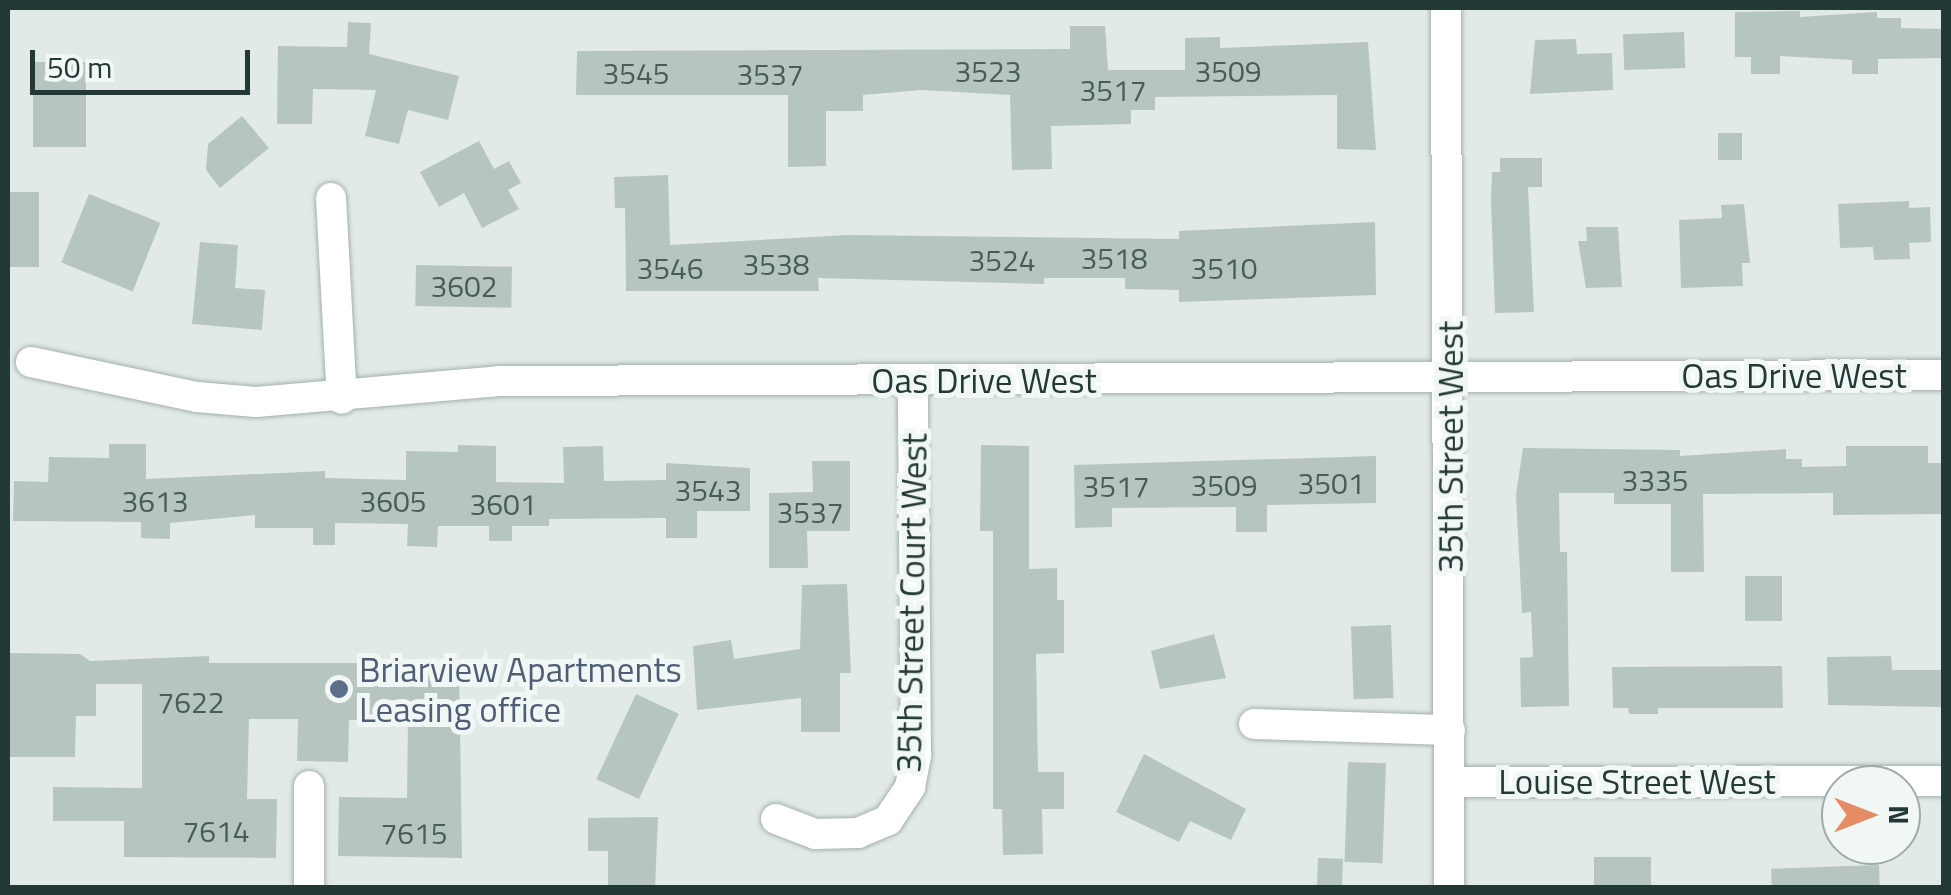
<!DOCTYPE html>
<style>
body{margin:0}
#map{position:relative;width:1951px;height:895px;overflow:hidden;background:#e1eae7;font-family:"Titillium Web",sans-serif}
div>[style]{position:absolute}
.building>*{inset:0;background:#b7c5c0;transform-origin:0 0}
.roads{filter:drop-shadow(0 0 2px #a4b1ae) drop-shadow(0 0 2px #a4b1ae)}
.minor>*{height:30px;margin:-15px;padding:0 15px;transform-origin:15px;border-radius:15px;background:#fff}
.dots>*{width:28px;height:28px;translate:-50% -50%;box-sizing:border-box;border:5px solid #f1f7f5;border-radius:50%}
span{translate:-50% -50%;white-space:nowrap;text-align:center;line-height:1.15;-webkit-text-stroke:10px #f1f7f5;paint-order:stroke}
.number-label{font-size:30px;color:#485c58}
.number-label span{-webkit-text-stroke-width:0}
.street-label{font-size:35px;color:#233935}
.service-label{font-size:35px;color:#4e5e75}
.left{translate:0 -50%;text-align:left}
.frame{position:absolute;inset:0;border:10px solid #233935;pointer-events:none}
.north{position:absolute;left:1821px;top:765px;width:100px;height:100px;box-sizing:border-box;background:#f1f7f5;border:2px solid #9faba8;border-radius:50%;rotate:90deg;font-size:28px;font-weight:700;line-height:40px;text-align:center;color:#233935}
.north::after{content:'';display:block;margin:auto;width:35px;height:45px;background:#e58b65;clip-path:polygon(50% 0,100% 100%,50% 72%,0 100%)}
.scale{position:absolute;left:30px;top:50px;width:220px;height:45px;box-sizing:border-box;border:5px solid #233935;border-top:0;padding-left:12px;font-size:30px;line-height:35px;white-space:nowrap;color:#233935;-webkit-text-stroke:8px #f1f7f5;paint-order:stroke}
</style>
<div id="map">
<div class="building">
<i style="clip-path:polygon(1800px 11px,1800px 17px,1877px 12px,1877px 18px,1901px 18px,1901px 28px,1944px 29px,1944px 58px,1878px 59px,1878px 74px,1852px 74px,1852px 60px,1780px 56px,1780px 74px,1751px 74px,1751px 57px,1735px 57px,1735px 12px)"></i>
<i style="clip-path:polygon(348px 22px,371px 23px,369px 54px,459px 76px,448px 120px,408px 110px,399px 144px,365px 136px,376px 90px,313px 89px,312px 124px,277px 124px,278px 46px,347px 47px)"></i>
<i style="clip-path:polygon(1070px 26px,1105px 26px,1108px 70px,1185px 70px,1185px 38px,1220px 37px,1220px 48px,1368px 42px,1376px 150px,1337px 149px,1337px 95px,1155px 97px,1155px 110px,1131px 110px,1131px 124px,1051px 126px,1052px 169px,1012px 170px,1010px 95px,921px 90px,863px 95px,863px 111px,826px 111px,826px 166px,788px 167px,788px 95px,576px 95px,577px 51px,1070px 49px)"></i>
<i style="left:1684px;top:32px;width:36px;height:61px;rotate:88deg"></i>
<i style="clip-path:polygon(1576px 39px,1577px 54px,1612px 53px,1613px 90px,1530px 94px,1535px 40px)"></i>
<i style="left:33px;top:62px;width:53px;height:85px"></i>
<i style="clip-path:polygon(242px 116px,269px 148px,220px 188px,206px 170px,208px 144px)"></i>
<i style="left:1718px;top:133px;width:24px;height:27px"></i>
<i style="clip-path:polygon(479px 141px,494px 169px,509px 161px,521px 183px,508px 190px,519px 209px,482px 228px,464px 193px,439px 207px,420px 172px)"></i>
<i style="clip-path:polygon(1500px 158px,1542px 158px,1542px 187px,1528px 187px,1534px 312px,1495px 313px,1491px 200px,1492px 172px,1500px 172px)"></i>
<i style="clip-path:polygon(668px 175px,670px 245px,848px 235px,1179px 239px,1179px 231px,1375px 222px,1376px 295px,1179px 302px,1179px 290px,1125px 289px,1125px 278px,1044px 278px,1044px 284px,818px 278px,819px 291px,626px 291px,625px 208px,615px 208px,614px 177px)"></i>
<i style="left:8px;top:192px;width:31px;height:75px"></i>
<i style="left:89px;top:194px;width:77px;height:74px;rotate:22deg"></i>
<i style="clip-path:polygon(1909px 201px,1909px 208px,1930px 207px,1931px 242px,1909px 243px,1910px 259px,1874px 260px,1873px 247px,1840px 248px,1838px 204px)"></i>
<i style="clip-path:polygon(1744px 204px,1750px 263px,1742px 263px,1743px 286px,1681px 288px,1679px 220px,1722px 218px,1721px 205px)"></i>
<i style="clip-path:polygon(1586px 227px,1618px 227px,1622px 287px,1586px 288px,1578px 241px,1587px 241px)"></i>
<i style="clip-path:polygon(200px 242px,238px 245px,235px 288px,265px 290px,262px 330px,192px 324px)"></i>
<i style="left:416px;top:265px;width:96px;height:41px;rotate:1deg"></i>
<i style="clip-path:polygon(109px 444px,146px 444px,146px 479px,325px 471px,325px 478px,406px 480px,406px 451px,458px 452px,458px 445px,496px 446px,496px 482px,564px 483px,563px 447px,603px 446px,604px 481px,666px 480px,666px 463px,750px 468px,750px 511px,697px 511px,697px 538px,666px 538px,666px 518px,549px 519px,549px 526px,512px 526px,512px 541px,489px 541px,489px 526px,438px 526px,437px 547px,407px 546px,408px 524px,335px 523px,335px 545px,313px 545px,313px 528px,255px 528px,255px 515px,170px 523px,170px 539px,141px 538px,141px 522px,13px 521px,14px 481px,48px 482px,49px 457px,109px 458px)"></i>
<i style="clip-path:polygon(981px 445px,1029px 446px,1029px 569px,1057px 568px,1057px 600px,1064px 600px,1064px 653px,1036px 654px,1038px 772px,1064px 772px,1064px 809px,1042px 809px,1043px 854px,1003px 855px,1002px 809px,993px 809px,993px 531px,980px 531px)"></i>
<i style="clip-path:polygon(1846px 446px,1928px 446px,1928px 463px,1941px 463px,1941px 514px,1833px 515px,1833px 493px,1703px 494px,1704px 572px,1671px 572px,1671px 504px,1614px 504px,1614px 493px,1559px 493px,1560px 552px,1567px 552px,1569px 706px,1521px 707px,1520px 658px,1533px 657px,1531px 612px,1522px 613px,1516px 494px,1523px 448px,1680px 450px,1680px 456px,1786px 449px,1786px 459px,1802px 459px,1802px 467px,1846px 466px)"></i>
<i style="clip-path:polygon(1376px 456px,1376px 503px,1267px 505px,1267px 532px,1236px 532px,1236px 507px,1112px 508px,1112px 527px,1075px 528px,1074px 465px)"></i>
<i style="clip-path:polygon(812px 461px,850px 461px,850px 531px,807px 531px,808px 568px,769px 568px,769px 493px,813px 492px)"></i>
<i style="left:1745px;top:576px;width:37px;height:45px"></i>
<i style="clip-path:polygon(847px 584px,851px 673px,840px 673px,840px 732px,801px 732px,801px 698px,697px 710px,693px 646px,731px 640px,734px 659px,800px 649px,802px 585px)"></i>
<i style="left:1391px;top:625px;width:73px;height:40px;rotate:88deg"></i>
<i style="clip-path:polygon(1214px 634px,1226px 678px,1160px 689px,1151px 651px)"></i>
<i style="clip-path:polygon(8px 653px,80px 654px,90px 661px,209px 656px,209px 663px,459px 663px,462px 858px,338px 856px,339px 797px,407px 798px,408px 720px,349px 720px,348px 762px,297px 761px,298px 719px,249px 719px,247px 799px,277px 799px,276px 858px,124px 857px,124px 821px,53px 821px,53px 787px,142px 788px,142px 684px,96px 684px,96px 716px,76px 716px,75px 757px,8px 757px)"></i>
<i style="clip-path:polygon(1891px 656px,1892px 670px,1944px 670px,1944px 707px,1828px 705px,1827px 657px)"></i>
<i style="clip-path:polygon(1782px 666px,1783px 708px,1658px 708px,1658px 714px,1629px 714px,1628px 708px,1613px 708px,1612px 667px)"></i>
<i style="left:636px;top:694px;width:47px;height:94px;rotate:25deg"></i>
<i style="clip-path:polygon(1144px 754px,1246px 809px,1231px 840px,1190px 821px,1179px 842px,1116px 812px)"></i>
<i style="left:1348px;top:762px;width:38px;height:100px;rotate:2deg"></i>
<i style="clip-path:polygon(658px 817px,655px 888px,608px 888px,608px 851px,588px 851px,588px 818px)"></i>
<i style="left:1651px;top:857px;width:31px;height:57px;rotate:90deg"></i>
<i style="left:1318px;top:858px;width:25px;height:29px;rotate:2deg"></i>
<i style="left:1879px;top:865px;width:23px;height:108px;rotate:88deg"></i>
</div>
<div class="roads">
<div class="minor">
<i style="left:1446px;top:8px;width:880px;rotate:89.8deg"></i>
<i style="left:331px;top:198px;width:201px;rotate:86.9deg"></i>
<i style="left:31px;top:362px;width:170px;rotate:11.9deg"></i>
<i style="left:197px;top:397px;width:59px;rotate:4.8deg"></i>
<i style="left:256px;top:402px;width:244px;rotate:-4.9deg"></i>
<i style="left:499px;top:381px;width:1445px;rotate:-0.24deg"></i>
<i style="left:1254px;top:724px;width:196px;rotate:1.8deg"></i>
<i style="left:1450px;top:782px;width:494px;rotate:-0.1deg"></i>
<i style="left:776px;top:819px;width:42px;rotate:21deg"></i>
<i style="left:815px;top:834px;width:43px;rotate:-1.3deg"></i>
<i style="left:858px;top:833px;width:33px;rotate:-23deg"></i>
<i style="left:888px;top:820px;width:40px;rotate:-56deg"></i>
<i style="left:910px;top:787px;width:33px;rotate:-79deg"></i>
<i style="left:916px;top:755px;width:373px;rotate:-90.5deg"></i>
<i style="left:309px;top:888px;width:102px;rotate:-90deg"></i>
</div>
</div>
<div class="dots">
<i style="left:339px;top:689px;background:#5c6f8a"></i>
</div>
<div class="number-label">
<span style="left:988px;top:71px">3523</span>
<span style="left:1228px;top:71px">3509</span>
<span style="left:636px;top:73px">3545</span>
<span style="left:770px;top:74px">3537</span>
<span style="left:1113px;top:90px">3517</span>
<span style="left:1114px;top:258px">3518</span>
<span style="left:1002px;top:260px">3524</span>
<span style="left:776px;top:264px">3538</span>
<span style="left:670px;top:268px">3546</span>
<span style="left:1224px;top:268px">3510</span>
<span style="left:464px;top:286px">3602</span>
<span style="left:1655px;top:480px">3335</span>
<span style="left:1331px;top:483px">3501</span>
<span style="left:1224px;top:485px">3509</span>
<span style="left:1116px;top:486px">3517</span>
<span style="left:708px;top:490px">3543</span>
<span style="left:155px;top:501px">3613</span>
<span style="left:393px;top:501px">3605</span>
<span style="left:503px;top:504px">3601</span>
<span style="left:810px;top:512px">3537</span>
<span style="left:191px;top:702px">7622</span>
<span style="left:216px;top:831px">7614</span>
<span style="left:414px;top:833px">7615</span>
</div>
<div class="street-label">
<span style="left:1794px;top:375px">Oas Drive West</span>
<span style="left:984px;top:380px">Oas Drive West</span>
<span style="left:1450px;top:447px;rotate:-90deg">35th Street West</span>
<span style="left:911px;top:603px;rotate:-89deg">35th Street Court West</span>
<span style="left:1637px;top:781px">Louise Street West</span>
</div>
<div class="service-label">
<span class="left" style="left:359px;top:689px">Briarview Apartments<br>Leasing office</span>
</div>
<div class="frame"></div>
<div class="north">N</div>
<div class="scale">50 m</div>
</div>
